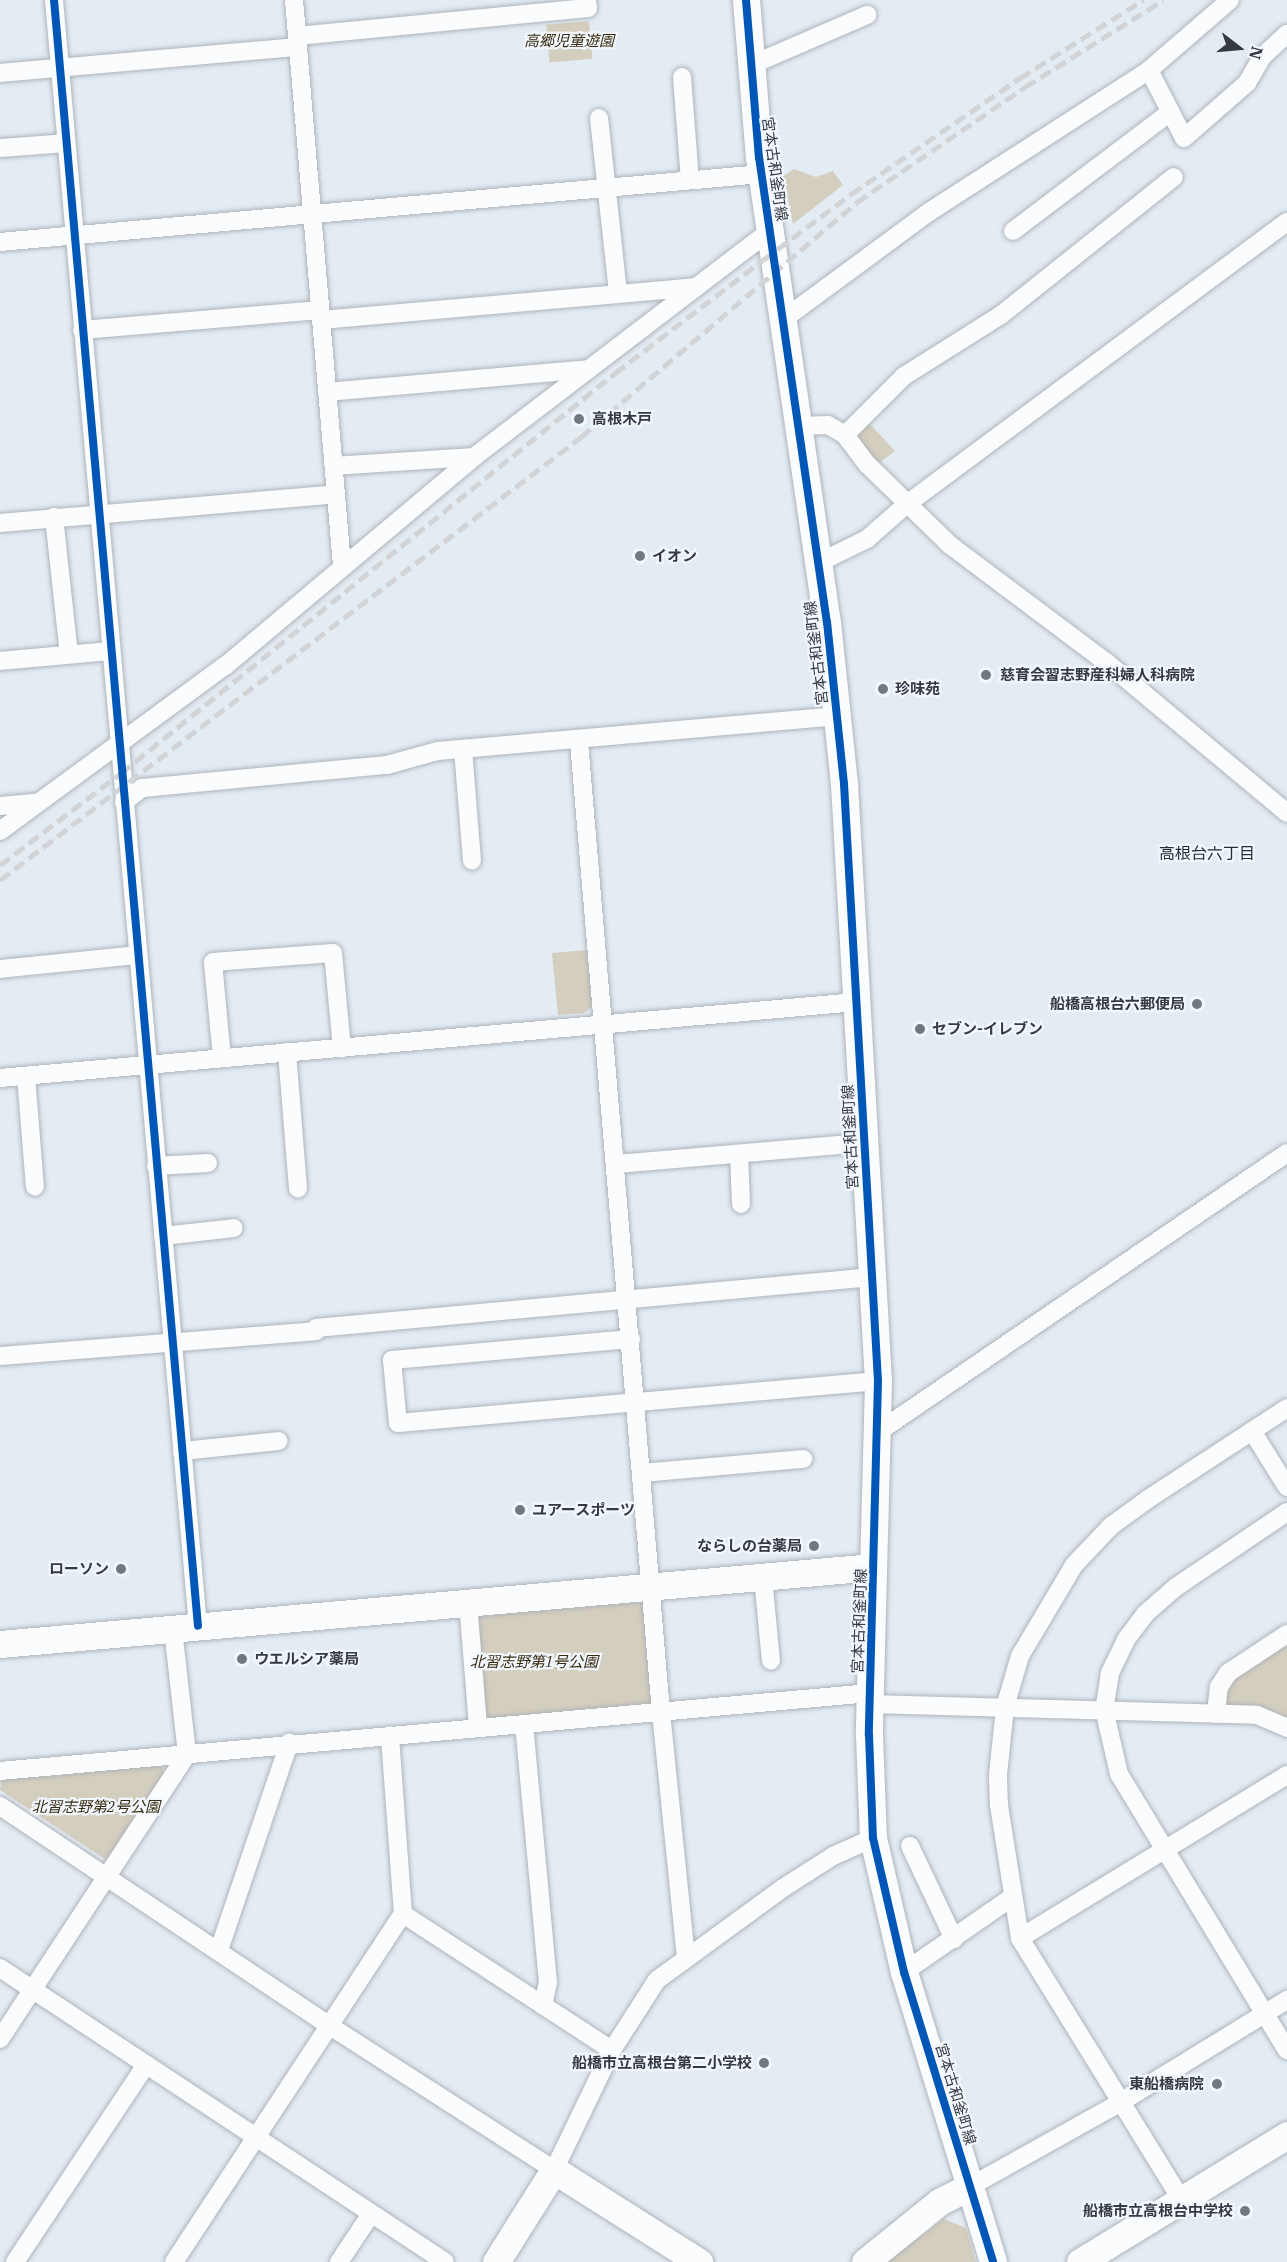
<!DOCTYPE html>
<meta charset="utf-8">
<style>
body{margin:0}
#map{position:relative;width:1287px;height:2262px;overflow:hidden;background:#e3ebf3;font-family:"IBM Plex Serif","Noto Sans JP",serif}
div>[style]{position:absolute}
.green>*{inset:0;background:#d4cebe;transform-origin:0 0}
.roads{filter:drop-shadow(0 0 2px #aeb4ba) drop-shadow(0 0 2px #aeb4ba)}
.street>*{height:18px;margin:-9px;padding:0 9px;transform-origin:9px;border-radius:9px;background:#fbfcfd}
.secondary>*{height:27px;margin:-13.5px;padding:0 13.5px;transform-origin:13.5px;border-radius:13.5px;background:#fbfcfd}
.rail>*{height:4.5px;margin-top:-2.25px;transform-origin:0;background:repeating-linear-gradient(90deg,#d1d3d5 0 12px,transparent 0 18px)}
.cycleway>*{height:8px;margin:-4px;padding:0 4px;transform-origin:4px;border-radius:4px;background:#0057b8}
.dots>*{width:16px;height:16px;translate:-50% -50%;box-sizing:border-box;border:3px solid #f1f7fd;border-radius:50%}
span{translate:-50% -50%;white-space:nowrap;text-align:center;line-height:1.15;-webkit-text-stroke:4.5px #f1f7fd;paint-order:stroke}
.park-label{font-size:15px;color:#382b0f;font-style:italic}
.street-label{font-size:15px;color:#343a40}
.poi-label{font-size:15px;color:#343a40;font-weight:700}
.left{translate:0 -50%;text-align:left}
.right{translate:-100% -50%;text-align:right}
.neighbourhood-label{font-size:16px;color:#212d38}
.north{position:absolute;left:1209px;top:18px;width:60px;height:60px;-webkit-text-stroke:4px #f1f7fd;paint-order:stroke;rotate:106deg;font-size:16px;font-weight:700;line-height:24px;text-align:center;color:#343a40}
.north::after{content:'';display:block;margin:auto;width:21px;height:27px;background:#343a40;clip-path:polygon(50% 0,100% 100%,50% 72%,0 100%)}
</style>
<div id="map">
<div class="green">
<i style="left:589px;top:21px;width:38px;height:43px;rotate:85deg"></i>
<i style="clip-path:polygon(794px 169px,816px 177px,833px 171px,843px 185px,793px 224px,783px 176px)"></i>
<i style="clip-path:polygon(868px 422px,895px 451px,879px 463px,862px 446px,858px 433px)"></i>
<i style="clip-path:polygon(587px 950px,593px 1006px,584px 1013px,558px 1015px,552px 953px)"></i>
<i style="clip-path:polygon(641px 1600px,645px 1604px,654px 1699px,649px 1705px,491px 1719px,484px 1715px,475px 1620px,480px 1614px)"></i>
<i style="clip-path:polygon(1287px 1640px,1287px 1719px,1270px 1710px,1227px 1706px,1221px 1701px,1229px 1679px)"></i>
<i style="clip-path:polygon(159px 1763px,166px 1773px,108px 1861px,0 1790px,2px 1777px)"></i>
<i style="clip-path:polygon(944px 2219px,966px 2228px,976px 2262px,887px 2262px)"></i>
</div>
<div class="roads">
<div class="street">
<i style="left:54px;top:0;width:1632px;rotate:84.94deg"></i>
<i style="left:294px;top:0;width:568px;rotate:85.15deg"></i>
<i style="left:297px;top:36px;width:292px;rotate:-5.5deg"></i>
<i style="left:588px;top:8px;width:8px;rotate:-97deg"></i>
<i style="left:749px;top:66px;width:129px;rotate:-23.4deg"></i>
<i style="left:1149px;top:70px;width:76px;rotate:62.8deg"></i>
<i style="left:1184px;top:138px;width:84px;rotate:-41.1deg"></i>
<i style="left:1247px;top:83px;width:30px;rotate:-60deg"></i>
<i style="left:1262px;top:57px;width:34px;rotate:-43deg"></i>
<i style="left:0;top:73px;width:299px;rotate:-5deg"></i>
<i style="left:682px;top:77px;width:103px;rotate:85.6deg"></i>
<i style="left:599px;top:118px;width:176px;rotate:83.8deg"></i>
<i style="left:0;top:148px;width:66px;rotate:-4.3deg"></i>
<i style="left:1013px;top:231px;width:196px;rotate:-37.1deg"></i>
<i style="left:0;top:242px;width:765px;rotate:-5.1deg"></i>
<i style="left:784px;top:319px;width:180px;rotate:-36.4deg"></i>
<i style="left:929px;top:212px;width:262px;rotate:-32.8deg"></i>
<i style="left:1149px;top:70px;width:107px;rotate:-40.8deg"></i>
<i style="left:321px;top:320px;width:375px;rotate:-5deg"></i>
<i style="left:82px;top:330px;width:239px;rotate:-4.8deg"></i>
<i style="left:327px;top:392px;width:262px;rotate:-5deg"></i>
<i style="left:799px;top:426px;width:29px;rotate:-2deg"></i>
<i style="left:828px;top:425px;width:20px;rotate:30deg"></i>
<i style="left:845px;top:435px;width:38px;rotate:53deg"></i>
<i style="left:868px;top:465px;width:115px;rotate:44.3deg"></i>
<i style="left:950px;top:545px;width:195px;rotate:36.9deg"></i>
<i style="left:1106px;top:662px;width:236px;rotate:39.8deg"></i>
<i style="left:845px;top:435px;width:83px;rotate:-45deg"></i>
<i style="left:904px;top:376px;width:115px;rotate:-32.2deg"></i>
<i style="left:1001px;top:315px;width:221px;rotate:-38.6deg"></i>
<i style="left:334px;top:466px;width:140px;rotate:-3.7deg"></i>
<i style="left:54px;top:517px;width:138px;rotate:83.8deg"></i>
<i style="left:0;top:523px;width:337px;rotate:-4.9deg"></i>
<i style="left:818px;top:563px;width:55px;rotate:-26.1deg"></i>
<i style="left:867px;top:539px;width:53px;rotate:-41.2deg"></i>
<i style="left:907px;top:504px;width:473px;rotate:-36.6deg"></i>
<i style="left:0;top:661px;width:110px;rotate:-5.2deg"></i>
<i style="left:579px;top:742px;width:973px;rotate:85.17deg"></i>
<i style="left:661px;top:1712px;width:247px;rotate:84.2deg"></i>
<i style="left:463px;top:749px;width:112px;rotate:85.4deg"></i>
<i style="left:124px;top:802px;width:23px;rotate:-38deg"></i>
<i style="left:142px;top:788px;width:246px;rotate:-5.4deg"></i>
<i style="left:387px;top:765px;width:53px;rotate:-15.4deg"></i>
<i style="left:438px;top:751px;width:402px;rotate:-5deg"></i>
<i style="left:0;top:806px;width:37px;rotate:-5deg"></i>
<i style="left:0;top:831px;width:279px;rotate:-36.3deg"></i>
<i style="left:225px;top:666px;width:325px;rotate:-40deg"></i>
<i style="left:474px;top:457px;width:372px;rotate:-37.4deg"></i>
<i style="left:0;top:969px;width:138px;rotate:-5.8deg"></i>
<i style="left:287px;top:1052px;width:137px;rotate:85.4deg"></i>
<i style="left:222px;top:1058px;width:96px;rotate:-95.4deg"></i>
<i style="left:213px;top:962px;width:120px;rotate:-4.3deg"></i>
<i style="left:333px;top:953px;width:96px;rotate:84.6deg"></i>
<i style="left:26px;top:1076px;width:111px;rotate:85.4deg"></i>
<i style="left:0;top:1078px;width:860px;rotate:-5.07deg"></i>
<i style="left:739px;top:1154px;width:50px;rotate:87.7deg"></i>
<i style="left:617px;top:1164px;width:246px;rotate:-4.9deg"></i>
<i style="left:156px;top:1166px;width:52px;rotate:-3.3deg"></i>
<i style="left:163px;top:1236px;width:71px;rotate:-6.4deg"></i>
<i style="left:316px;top:1328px;width:559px;rotate:-5.23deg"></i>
<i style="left:631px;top:1339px;width:240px;rotate:175deg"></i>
<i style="left:392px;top:1360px;width:63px;rotate:84.6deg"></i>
<i style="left:398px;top:1423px;width:482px;rotate:-5deg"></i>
<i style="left:0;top:1356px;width:317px;rotate:-4.5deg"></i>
<i style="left:1252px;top:1431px;width:66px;rotate:58deg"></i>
<i style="left:878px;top:1432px;width:495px;rotate:-34.3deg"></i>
<i style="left:182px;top:1451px;width:97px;rotate:-5.9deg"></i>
<i style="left:642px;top:1473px;width:162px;rotate:-5deg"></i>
<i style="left:1287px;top:1512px;width:134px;rotate:146deg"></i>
<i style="left:1176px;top:1587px;width:40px;rotate:139deg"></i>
<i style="left:1146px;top:1613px;width:34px;rotate:127deg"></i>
<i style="left:1126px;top:1640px;width:37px;rotate:116deg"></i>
<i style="left:1110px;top:1673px;width:36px;rotate:99deg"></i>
<i style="left:1104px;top:1709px;width:67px;rotate:77deg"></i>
<i style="left:1119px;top:1774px;width:323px;rotate:58.7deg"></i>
<i style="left:763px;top:1577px;width:84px;rotate:84.6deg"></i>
<i style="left:468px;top:1602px;width:125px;rotate:85.4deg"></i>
<i style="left:870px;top:1704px;width:387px;rotate:1.6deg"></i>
<i style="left:1257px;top:1715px;width:33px;rotate:23deg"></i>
<i style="left:1216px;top:1714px;width:27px;rotate:-84deg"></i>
<i style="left:1219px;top:1687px;width:17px;rotate:-57deg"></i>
<i style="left:1228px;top:1673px;width:71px;rotate:-33.5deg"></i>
<i style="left:524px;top:1724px;width:259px;rotate:84.7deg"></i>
<i style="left:548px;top:1982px;width:24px;rotate:102deg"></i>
<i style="left:0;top:1771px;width:873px;rotate:-5.12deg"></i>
<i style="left:0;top:1806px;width:397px;rotate:33.7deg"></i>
<i style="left:330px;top:2026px;width:266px;rotate:32.7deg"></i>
<i style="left:554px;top:2170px;width:133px;rotate:-64.2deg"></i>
<i style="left:612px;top:2050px;width:83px;rotate:-57.3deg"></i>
<i style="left:657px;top:1980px;width:156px;rotate:-36.1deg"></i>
<i style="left:783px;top:1888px;width:59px;rotate:-32.6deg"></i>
<i style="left:833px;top:1856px;width:44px;rotate:-24.2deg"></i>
<i style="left:910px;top:1846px;width:103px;rotate:64.7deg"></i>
<i style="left:403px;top:1914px;width:249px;rotate:33.1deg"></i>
<i style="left:1020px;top:1938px;width:313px;rotate:-31.4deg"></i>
<i style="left:219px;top:1950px;width:219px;rotate:-71.3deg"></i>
<i style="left:0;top:1968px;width:533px;rotate:33.45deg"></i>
<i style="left:904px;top:1972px;width:130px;rotate:-34.7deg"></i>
<i style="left:0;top:2039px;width:341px;rotate:-56.7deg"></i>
<i style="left:187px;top:1754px;width:126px;rotate:-96.4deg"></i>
<i style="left:971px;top:2186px;width:172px;rotate:-29.2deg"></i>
<i style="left:1121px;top:2102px;width:195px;rotate:-31.6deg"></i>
<i style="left:1181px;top:2199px;width:307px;rotate:-121.7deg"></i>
<i style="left:1020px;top:1938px;width:134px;rotate:-99deg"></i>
<i style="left:999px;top:1806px;width:31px;rotate:-92deg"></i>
<i style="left:998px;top:1775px;width:68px;rotate:-84.1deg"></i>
<i style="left:1005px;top:1707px;width:53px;rotate:-73.6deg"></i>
<i style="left:1020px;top:1656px;width:106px;rotate:-59.3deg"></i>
<i style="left:1074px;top:1565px;width:54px;rotate:-46.5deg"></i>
<i style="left:1111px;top:1526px;width:46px;rotate:-36.1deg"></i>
<i style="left:1148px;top:1499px;width:166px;rotate:-33.2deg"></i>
<i style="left:15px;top:2262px;width:237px;rotate:-56.4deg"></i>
<i style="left:174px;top:2262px;width:417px;rotate:-56.7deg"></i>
<i style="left:403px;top:1914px;width:179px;rotate:-94.2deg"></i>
<i style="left:339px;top:2262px;width:58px;rotate:-56.3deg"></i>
</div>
<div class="secondary">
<i style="left:746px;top:0;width:158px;rotate:85.3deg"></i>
<i style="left:759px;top:157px;width:470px;rotate:81.7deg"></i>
<i style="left:827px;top:622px;width:163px;rotate:84deg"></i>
<i style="left:844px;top:784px;width:598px;rotate:86.74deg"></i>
<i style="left:878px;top:1381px;width:354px;rotate:91.5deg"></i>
<i style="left:869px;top:1735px;width:103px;rotate:87.8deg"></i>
<i style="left:873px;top:1838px;width:138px;rotate:77deg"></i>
<i style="left:904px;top:1972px;width:303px;rotate:72.9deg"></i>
<i style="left:0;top:1644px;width:876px;rotate:-5.04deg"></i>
<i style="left:496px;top:2262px;width:109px;rotate:-57.8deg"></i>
<i style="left:554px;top:2170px;width:172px;rotate:32.4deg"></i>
<i style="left:865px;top:2262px;width:95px;rotate:-39deg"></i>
<i style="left:939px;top:2202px;width:36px;rotate:-27deg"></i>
<i style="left:1080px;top:2262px;width:243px;rotate:-31.5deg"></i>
</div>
</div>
<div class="rail">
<i style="left:0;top:865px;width:152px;rotate:-37.2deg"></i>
<i style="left:121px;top:773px;width:636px;rotate:-39deg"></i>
<i style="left:615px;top:373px;width:186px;rotate:-37.4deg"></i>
<i style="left:763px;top:260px;width:110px;rotate:-36.9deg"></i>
<i style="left:851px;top:194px;width:205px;rotate:-34.5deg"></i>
<i style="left:1020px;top:78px;width:146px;rotate:-32.4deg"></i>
<i style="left:0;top:880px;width:731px;rotate:-37.32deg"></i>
<i style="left:581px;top:437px;width:362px;rotate:-40.4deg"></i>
<i style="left:857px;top:202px;width:204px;rotate:-34.4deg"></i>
<i style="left:1025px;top:87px;width:163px;rotate:-32.2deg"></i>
</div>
<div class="cycleway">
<i style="left:54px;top:0;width:1632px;rotate:84.94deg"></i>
<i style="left:746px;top:0;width:158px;rotate:85.3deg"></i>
<i style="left:759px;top:157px;width:470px;rotate:81.7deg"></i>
<i style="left:827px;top:622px;width:163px;rotate:84deg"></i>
<i style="left:844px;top:784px;width:598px;rotate:86.74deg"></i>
<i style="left:878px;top:1381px;width:354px;rotate:91.5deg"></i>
<i style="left:869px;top:1735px;width:103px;rotate:87.8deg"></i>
<i style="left:873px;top:1838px;width:138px;rotate:77deg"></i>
<i style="left:904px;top:1972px;width:303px;rotate:72.9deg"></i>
</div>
<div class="dots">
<i style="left:579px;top:419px;background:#71787f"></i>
<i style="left:640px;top:556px;background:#71787f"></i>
<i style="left:986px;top:675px;background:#71787f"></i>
<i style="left:883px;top:689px;background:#71787f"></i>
<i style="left:1197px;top:1004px;background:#71787f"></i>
<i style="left:920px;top:1029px;background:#71787f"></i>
<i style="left:520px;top:1510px;background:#71787f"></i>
<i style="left:814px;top:1546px;background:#71787f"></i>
<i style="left:121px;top:1569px;background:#71787f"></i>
<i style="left:242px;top:1659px;background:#71787f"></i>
<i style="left:764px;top:2063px;background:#71787f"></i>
<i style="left:1217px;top:2084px;background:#71787f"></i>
<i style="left:1245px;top:2211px;background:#71787f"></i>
</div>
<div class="park-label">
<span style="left:569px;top:41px">高郷児童遊園</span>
<span style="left:534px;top:1662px">北習志野第1号公園</span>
<span style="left:96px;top:1807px">北習志野第2号公園</span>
</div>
<div class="street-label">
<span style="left:775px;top:169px;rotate:82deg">宮本古和釜町線</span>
<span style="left:816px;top:653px;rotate:-97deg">宮本古和釜町線</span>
<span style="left:850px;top:1137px;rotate:-93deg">宮本古和釜町線</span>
<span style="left:859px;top:1621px;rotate:-88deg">宮本古和釜町線</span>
<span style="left:956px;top:2094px;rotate:73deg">宮本古和釜町線</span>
</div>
<div class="poi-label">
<span class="left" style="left:592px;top:419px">高根木戸</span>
<span class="left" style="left:652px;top:556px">イオン</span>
<span class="left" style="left:1000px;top:675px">慈育会習志野産科婦人科病院</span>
<span class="left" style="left:895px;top:689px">珍味苑</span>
<span class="right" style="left:1185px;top:1004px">船橋高根台六郵便局</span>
<span class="left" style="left:932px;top:1029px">セブン-イレブン</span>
<span class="left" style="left:532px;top:1510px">ユアースポーツ</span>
<span class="right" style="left:802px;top:1546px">ならしの台薬局</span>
<span class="right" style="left:109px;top:1569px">ローソン</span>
<span class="left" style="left:254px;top:1659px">ウエルシア薬局</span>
<span class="right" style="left:752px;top:2063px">船橋市立高根台第二小学校</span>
<span class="right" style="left:1204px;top:2084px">東船橋病院</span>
<span class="right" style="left:1233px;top:2211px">船橋市立高根台中学校</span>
</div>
<div class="neighbourhood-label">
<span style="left:1207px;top:853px">高根台六丁目</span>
</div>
<div class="north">N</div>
</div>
